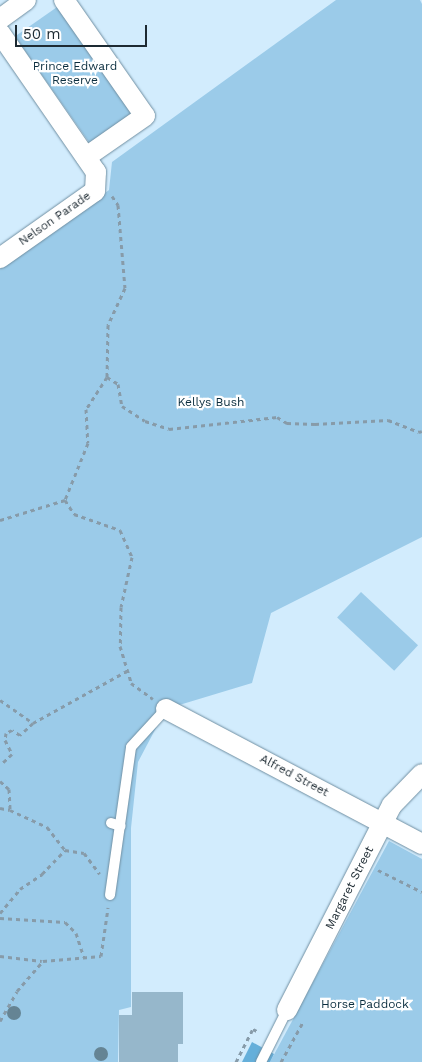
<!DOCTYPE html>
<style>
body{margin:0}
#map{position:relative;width:422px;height:1062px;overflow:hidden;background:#d2ecfd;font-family:"Work Sans",sans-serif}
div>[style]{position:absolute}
.green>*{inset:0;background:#9bcbe9;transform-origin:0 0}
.water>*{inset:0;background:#65afda}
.building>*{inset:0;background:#96b7cb}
.path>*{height:3px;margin-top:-1.5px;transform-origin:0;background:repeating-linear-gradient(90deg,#879ba9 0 4px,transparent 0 8px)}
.roads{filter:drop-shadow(0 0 1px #708fa2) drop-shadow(0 0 1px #708fa2)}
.service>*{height:10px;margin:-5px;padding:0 5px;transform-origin:5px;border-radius:5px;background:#fff}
.minor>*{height:20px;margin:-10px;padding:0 10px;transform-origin:10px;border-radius:10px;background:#fff}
.trees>*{width:14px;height:14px;margin:-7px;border-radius:50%;background:#658494}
span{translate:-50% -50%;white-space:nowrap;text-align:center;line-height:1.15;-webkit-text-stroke:4.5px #fff;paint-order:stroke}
.park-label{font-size:12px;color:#0b2e3f}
.street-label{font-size:12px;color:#1d2a32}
.scale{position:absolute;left:15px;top:25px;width:132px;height:22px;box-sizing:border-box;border:2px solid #1d2a32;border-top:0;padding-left:6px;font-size:15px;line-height:18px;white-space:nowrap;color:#1d2a32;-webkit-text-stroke:4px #fff;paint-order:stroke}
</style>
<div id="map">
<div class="green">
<i style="clip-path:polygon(336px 0,420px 0,422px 4px,422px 537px,271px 613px,252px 683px,166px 709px,138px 762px,131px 828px,131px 1007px,119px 1010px,118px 1062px,0 1062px,0 269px,109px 190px,112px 162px)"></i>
<i style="left:60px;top:5px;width:130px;height:55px;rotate:55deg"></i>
<i style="left:361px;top:592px;width:78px;height:35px;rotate:43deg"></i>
<i style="clip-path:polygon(389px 841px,422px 859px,422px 1062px,270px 1062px)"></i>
</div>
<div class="water">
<i style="clip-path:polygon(252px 1042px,274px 1054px,270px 1062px,242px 1062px)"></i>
</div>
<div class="building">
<i style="clip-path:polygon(132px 992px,183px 992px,183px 1044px,178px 1044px,178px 1062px,119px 1062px,119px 1015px,132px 1015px)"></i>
</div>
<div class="path">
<i style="left:112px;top:196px;width:11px;rotate:56deg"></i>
<i style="left:118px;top:205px;width:83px;rotate:85.2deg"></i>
<i style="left:125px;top:288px;width:41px;rotate:114.7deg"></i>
<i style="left:108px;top:325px;width:52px;rotate:91.1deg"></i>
<i style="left:107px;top:377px;width:38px;rotate:123deg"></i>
<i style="left:86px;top:409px;width:34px;rotate:87deg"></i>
<i style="left:88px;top:443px;width:61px;rotate:112deg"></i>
<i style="left:65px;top:500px;width:17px;rotate:57deg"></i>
<i style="left:74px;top:514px;width:49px;rotate:19.2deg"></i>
<i style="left:120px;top:530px;width:30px;rotate:66deg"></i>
<i style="left:132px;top:557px;width:51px;rotate:102.4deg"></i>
<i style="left:121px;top:607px;width:39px;rotate:91deg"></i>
<i style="left:120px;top:646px;width:39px;rotate:73deg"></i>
<i style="left:131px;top:683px;width:27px;rotate:36deg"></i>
<i style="left:107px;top:377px;width:13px;rotate:32deg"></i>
<i style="left:118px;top:384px;width:22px;rotate:80deg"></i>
<i style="left:122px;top:406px;width:27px;rotate:33deg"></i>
<i style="left:145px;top:421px;width:25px;rotate:18deg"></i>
<i style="left:169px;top:429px;width:109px;rotate:-6.3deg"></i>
<i style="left:277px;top:417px;width:12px;rotate:31deg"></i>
<i style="left:287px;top:423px;width:28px;rotate:2deg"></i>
<i style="left:315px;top:424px;width:73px;rotate:-3.1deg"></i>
<i style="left:388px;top:420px;width:33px;rotate:21deg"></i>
<i style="left:419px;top:432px;width:3px;rotate:-18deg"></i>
<i style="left:0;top:520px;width:68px;rotate:-17.1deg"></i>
<i style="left:0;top:700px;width:40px;rotate:34.9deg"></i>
<i style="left:33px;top:723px;width:18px;rotate:137deg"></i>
<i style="left:20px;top:735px;width:9px;rotate:-148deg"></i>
<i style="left:12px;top:730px;width:7px;rotate:153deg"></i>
<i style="left:6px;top:733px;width:7px;rotate:98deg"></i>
<i style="left:5px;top:740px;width:16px;rotate:63deg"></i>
<i style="left:12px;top:754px;width:16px;rotate:137deg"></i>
<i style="left:33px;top:723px;width:107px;rotate:-29deg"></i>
<i style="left:0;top:781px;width:12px;rotate:42deg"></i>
<i style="left:9px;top:789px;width:21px;rotate:87deg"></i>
<i style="left:10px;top:810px;width:41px;rotate:24.7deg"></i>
<i style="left:47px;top:827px;width:29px;rotate:52deg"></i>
<i style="left:65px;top:850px;width:19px;rotate:9deg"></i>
<i style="left:84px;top:853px;width:26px;rotate:53deg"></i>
<i style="left:0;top:808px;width:10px;rotate:11deg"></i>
<i style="left:378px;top:870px;width:49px;rotate:26.6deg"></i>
<i style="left:0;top:913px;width:31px;rotate:-50deg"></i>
<i style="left:20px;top:889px;width:27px;rotate:-34deg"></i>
<i style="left:42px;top:874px;width:33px;rotate:-46deg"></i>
<i style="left:0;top:918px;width:65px;rotate:3.5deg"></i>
<i style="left:65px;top:922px;width:16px;rotate:45deg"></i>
<i style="left:76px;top:933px;width:25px;rotate:72deg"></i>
<i style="left:0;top:956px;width:42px;rotate:6.8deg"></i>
<i style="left:0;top:1021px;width:34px;rotate:-60deg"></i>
<i style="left:17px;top:991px;width:40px;rotate:-49deg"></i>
<i style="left:43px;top:961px;width:58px;rotate:-4.9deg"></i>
<i style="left:101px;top:956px;width:49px;rotate:-81.7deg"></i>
<i style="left:236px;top:1062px;width:37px;rotate:-63deg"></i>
<i style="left:253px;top:1029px;width:4px;rotate:27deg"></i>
<i style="left:281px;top:1062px;width:46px;rotate:-61.2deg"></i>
</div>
<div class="roads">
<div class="service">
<i style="left:111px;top:823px;width:10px;rotate:17deg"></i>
<i style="left:110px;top:895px;width:149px;rotate:-81.9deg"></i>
<i style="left:131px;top:747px;width:52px;rotate:-47.4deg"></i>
<i style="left:261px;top:1062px;width:58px;rotate:-63.4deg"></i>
</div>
<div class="minor">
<i style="left:64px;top:0;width:141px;rotate:55.1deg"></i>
<i style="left:145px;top:116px;width:72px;rotate:145.2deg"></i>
<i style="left:0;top:19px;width:32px;rotate:-36deg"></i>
<i style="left:0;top:33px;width:169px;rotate:55.4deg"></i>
<i style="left:96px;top:172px;width:19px;rotate:93deg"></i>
<i style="left:95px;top:191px;width:116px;rotate:144.8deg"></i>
<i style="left:166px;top:709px;width:289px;rotate:27.8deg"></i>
<i style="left:287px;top:1010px;width:230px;rotate:-62.9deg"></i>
<i style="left:392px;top:805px;width:43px;rotate:-45.9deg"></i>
</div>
</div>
<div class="trees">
<i style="left:14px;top:1013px"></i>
<i style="left:101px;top:1054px"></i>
</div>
<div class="park-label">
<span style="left:75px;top:74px">Prince Edward<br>Reserve</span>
<span style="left:211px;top:403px">Kellys Bush</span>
<span style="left:365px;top:1005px">Horse Paddock</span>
</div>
<div class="street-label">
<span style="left:55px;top:219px;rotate:-35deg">Nelson Parade</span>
<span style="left:294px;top:776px;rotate:28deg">Alfred Street</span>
<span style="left:350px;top:888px;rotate:-63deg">Margaret Street</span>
</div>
<div class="scale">50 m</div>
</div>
